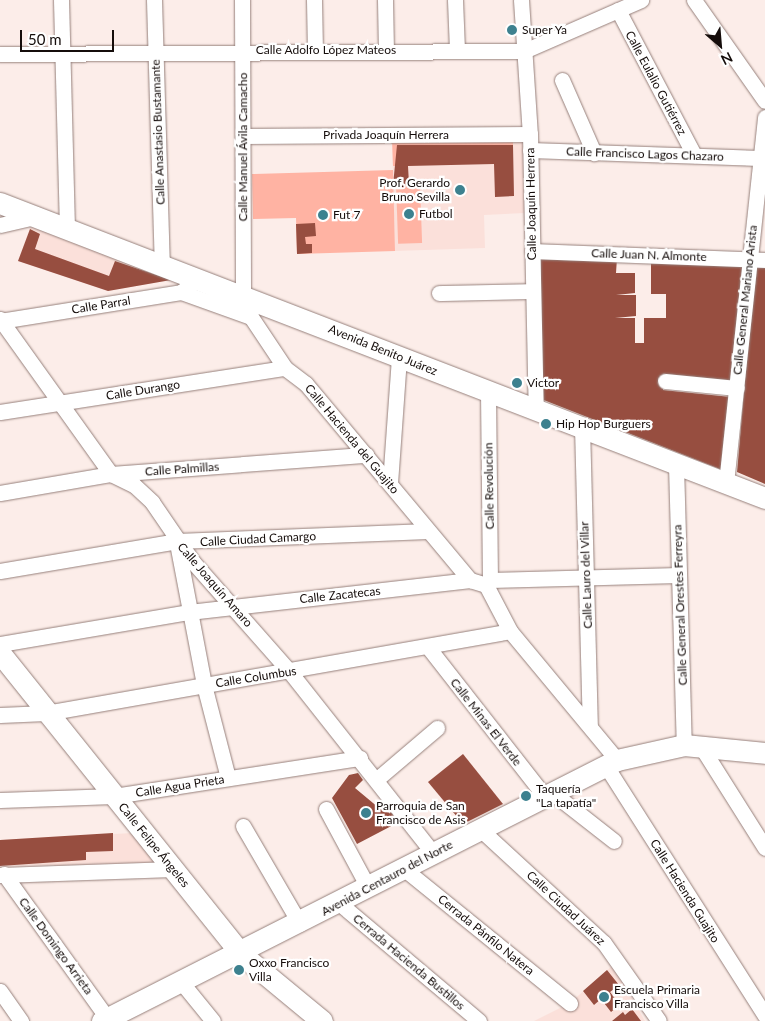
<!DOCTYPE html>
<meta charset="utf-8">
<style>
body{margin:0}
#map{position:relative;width:765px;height:1021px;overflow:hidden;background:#fcede9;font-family:Lato,sans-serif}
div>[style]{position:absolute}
.built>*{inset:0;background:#fbe0da}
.green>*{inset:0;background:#ffb3a3;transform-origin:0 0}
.building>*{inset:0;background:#974e40}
.roads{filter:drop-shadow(0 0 1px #96807b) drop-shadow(0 0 1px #96807b)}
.street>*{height:15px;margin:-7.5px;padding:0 7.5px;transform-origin:7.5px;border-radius:7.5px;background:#fff}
.secondary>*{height:21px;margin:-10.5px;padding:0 10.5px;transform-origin:10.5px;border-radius:10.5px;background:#fff}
.dots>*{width:14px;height:14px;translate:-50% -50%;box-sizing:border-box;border:2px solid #fff;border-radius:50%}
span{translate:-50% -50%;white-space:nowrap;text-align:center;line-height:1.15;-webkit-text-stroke:4.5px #fff;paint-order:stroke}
.poi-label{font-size:12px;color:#150d0b}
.left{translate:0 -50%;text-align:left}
.right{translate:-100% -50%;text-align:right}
.street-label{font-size:12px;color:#150d0b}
.north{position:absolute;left:695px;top:20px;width:50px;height:50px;-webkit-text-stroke:4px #fff;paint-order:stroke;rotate:153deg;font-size:14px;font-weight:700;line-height:20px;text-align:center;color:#150d0b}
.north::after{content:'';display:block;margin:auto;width:18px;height:22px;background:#150d0b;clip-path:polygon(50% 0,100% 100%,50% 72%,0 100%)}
.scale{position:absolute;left:20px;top:30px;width:94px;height:22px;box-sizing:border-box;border:2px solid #150d0b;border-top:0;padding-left:6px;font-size:15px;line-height:18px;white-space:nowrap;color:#150d0b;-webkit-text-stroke:4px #fff;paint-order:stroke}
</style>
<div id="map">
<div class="built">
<i style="clip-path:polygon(525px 137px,526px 213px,484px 215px,485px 248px,395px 251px,392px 138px)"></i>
<i style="clip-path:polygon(32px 222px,181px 278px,108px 291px,18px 261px)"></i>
<i style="clip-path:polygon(133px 833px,160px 868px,55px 870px,54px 865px,0 866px,0 840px)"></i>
<i style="clip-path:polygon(613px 965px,645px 1021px,534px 1021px,570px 1003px)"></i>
</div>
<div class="green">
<i style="clip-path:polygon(513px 137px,513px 145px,397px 145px,397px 166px,393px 166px,392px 138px)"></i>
<i style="clip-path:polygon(393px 170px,395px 251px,297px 254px,296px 218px,253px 219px,252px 174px)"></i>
<i style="left:420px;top:183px;width:60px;height:24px;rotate:88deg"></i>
</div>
<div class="building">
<i style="clip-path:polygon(397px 145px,513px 145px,514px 196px,495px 197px,494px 164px,408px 166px,409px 184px,393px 185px)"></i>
<i style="clip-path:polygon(315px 223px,316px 236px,305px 237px,306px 244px,312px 244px,312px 253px,297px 254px,296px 224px)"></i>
<i style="clip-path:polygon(30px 229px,40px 234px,35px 249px,109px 276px,115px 261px,171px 280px,108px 291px,18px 261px)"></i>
<i style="clip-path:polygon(541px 255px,617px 258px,616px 273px,635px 273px,635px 293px,616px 295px,636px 295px,636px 316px,615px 318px,635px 318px,635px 343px,644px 343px,644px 318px,666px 318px,666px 294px,651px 294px,651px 259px,743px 263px,732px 382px,663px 377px,663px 390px,731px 397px,725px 471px,541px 399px)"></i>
<i style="clip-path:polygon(755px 266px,765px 266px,765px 484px,737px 472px)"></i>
<i style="clip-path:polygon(463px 754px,503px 804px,463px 824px,428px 782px)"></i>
<i style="clip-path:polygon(358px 773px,363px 780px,355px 788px,379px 808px,383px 803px,399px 822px,357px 844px,332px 798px,349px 775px)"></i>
<i style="clip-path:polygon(113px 833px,113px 851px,86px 852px,86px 860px,0 866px,0 840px)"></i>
<i style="clip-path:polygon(607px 970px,619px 985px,610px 992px,620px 1005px,611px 1012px,601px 999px,594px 1005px,583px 991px)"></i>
<i style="clip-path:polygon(632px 1009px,641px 1021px,612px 1021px,623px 1012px,625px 1015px)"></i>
</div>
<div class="roads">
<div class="street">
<i style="left:61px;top:0;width:228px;rotate:88.5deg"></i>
<i style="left:154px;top:0;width:264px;rotate:88.3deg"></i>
<i style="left:242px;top:0;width:295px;rotate:89.8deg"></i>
<i style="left:243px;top:295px;width:23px;rotate:70deg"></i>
<i style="left:251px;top:317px;width:61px;rotate:56.3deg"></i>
<i style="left:285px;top:368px;width:26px;rotate:37deg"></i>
<i style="left:306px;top:384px;width:256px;rotate:50.1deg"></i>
<i style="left:314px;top:0;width:50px;rotate:88.9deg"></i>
<i style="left:385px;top:0;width:50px;rotate:88.9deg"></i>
<i style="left:455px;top:0;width:49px;rotate:87.7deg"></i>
<i style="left:521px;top:0;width:134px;rotate:86.2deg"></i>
<i style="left:530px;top:134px;width:275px;rotate:88.8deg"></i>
<i style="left:694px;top:0;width:123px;rotate:54.9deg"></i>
<i style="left:618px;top:10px;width:164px;rotate:62.3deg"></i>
<i style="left:0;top:54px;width:524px;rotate:-0.33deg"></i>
<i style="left:524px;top:51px;width:128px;rotate:-23.6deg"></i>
<i style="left:562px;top:80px;width:80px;rotate:66.3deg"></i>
<i style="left:243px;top:136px;width:287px;rotate:-0.4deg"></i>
<i style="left:530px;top:150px;width:230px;rotate:2deg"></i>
<i style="left:0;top:225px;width:37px;rotate:-13deg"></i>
<i style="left:532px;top:251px;width:233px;rotate:2.2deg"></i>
<i style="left:181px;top:292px;width:74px;rotate:19.7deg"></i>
<i style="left:439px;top:293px;width:94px;rotate:-1.2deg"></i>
<i style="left:0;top:319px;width:191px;rotate:54.4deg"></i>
<i style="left:111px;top:474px;width:25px;rotate:26deg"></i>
<i style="left:134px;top:485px;width:25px;rotate:43deg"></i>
<i style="left:152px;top:502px;width:73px;rotate:55.7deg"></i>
<i style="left:193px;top:562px;width:147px;rotate:48.6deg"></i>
<i style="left:290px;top:672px;width:231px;rotate:51.7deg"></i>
<i style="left:0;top:321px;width:183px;rotate:-9.1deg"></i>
<i style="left:181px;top:292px;width:22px;rotate:-39deg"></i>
<i style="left:665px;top:381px;width:72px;rotate:5.6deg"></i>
<i style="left:488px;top:391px;width:189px;rotate:89.4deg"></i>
<i style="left:0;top:412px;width:288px;rotate:-8.8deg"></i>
<i style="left:582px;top:426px;width:299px;rotate:88.5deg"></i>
<i style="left:676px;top:465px;width:280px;rotate:88.4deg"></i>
<i style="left:390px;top:483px;width:127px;rotate:-85.9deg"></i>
<i style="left:726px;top:483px;width:368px;rotate:-83.9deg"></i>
<i style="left:0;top:493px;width:113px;rotate:-9.7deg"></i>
<i style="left:111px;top:474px;width:256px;rotate:-4.3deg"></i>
<i style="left:177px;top:543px;width:145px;rotate:79.2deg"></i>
<i style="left:204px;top:685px;width:96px;rotate:75.5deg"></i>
<i style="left:0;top:571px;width:180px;rotate:-9.6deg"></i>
<i style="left:177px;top:541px;width:251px;rotate:-2.3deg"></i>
<i style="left:486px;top:585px;width:52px;rotate:62.4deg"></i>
<i style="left:510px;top:631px;width:168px;rotate:50.3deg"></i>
<i style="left:0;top:644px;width:192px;rotate:-9.6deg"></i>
<i style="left:189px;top:612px;width:283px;rotate:-6.5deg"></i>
<i style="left:470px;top:580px;width:17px;rotate:17deg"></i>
<i style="left:486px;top:585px;width:6px;rotate:-51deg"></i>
<i style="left:490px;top:580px;width:189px;rotate:-1.5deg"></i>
<i style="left:428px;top:647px;width:190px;rotate:52deg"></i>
<i style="left:0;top:715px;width:46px;rotate:-2.5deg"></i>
<i style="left:46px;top:713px;width:471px;rotate:-10deg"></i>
<i style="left:702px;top:748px;width:118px;rotate:57.8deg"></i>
<i style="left:606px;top:766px;width:296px;rotate:57.5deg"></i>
<i style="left:377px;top:779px;width:79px;rotate:-40.4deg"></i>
<i style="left:554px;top:794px;width:76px;rotate:38.1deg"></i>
<i style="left:0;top:800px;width:114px;rotate:-2deg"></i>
<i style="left:114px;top:796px;width:249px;rotate:-8.8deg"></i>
<i style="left:326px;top:809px;width:89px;rotate:61.7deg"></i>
<i style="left:243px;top:826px;width:113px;rotate:59.8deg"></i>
<i style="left:480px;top:829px;width:168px;rotate:42.6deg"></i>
<i style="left:604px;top:943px;width:95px;rotate:54.8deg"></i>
<i style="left:403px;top:868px;width:215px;rotate:39deg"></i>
<i style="left:4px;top:874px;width:177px;rotate:54.4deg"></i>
<i style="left:0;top:875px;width:173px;rotate:-2deg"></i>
<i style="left:339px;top:903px;width:183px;rotate:40.1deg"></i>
<i style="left:182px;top:983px;width:49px;rotate:50.8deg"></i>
<i style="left:0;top:991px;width:37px;rotate:55deg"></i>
</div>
<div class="secondary">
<i style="left:0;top:203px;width:820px;rotate:21.09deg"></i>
<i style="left:0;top:653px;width:386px;rotate:51.3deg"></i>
<i style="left:241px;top:954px;width:105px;rotate:39.6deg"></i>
<i style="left:102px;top:1021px;width:577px;rotate:-26.88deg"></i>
<i style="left:617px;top:760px;width:69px;rotate:-12.6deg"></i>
<i style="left:684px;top:745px;width:81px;rotate:5.6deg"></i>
</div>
</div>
<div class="dots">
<i style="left:512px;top:30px;background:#3d818f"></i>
<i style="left:460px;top:190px;background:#3d818f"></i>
<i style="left:409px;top:214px;background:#3d818f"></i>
<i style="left:323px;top:215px;background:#3d818f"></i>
<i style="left:517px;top:383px;background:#3d818f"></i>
<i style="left:546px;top:424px;background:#3d818f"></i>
<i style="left:526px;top:796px;background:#3d818f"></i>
<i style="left:366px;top:813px;background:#3d818f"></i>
<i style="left:239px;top:970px;background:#3d818f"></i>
<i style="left:604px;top:997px;background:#3d818f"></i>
</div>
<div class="poi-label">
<span class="left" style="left:522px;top:30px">Super Ya</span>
<span class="right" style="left:450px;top:190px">Prof. Gerardo<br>Bruno Sevilla</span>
<span class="left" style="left:419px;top:214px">Futbol</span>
<span class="left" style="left:333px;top:215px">Fut 7</span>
<span class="left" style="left:527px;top:383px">Victor</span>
<span class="left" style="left:556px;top:424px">Hip Hop Burguers</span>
<span class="left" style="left:536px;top:796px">Taquería<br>"La tapatía"</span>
<span class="left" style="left:376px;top:813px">Parroquia de San<br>Francisco de Asis</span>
<span class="left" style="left:249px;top:970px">Oxxo Francisco<br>Villa</span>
<span class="left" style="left:614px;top:997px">Escuela Primaria<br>Francisco Villa</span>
</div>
<div class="street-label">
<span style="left:326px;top:50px">Calle Adolfo López Mateos</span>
<span style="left:656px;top:83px;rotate:62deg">Calle Eulalio Gutiérrez</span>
<span style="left:158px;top:132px;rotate:-92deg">Calle Anastasio Bustamante</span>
<span style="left:386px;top:135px">Privada Joaquín Herrera</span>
<span style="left:243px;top:147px;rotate:-90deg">Calle Manuel Ávila Camacho</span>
<span style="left:645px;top:154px;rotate:2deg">Calle Francisco Lagos Chazaro</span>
<span style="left:531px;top:204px;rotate:-91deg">Calle Joaquín Herrera</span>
<span style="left:649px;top:255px;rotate:2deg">Calle Juan N. Almonte</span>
<span style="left:745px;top:300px;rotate:-84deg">Calle General Mariano Arista</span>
<span style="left:101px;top:305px;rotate:-9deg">Calle Parral</span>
<span style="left:383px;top:350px;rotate:22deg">Avenida Benito Juárez</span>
<span style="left:143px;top:390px;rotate:-9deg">Calle Durango</span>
<span style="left:352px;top:439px;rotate:50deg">Calle Hacienda del Guajito</span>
<span style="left:182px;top:469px;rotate:-4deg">Calle Palmillas</span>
<span style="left:489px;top:486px;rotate:-91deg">Calle Revolución</span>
<span style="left:258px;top:539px;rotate:-3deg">Calle Ciudad Camargo</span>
<span style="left:586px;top:575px;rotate:-92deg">Calle Lauro del Villar</span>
<span style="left:215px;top:585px;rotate:49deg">Calle Joaquín Amaro</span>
<span style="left:340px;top:595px;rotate:-6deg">Calle Zacatecas</span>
<span style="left:680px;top:605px;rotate:-92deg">Calle General Orestes Ferreyra</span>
<span style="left:256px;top:677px;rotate:-9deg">Calle Columbus</span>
<span style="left:486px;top:722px;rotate:52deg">Calle Minas El Verde</span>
<span style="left:180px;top:786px;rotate:-9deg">Calle Agua Prieta</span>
<span style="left:154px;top:845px;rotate:51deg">Calle Felipe Ángeles</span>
<span style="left:387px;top:878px;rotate:-28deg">Avenida Centauro del Norte</span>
<span style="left:685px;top:891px;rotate:58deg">Calle Hacienda Guajito</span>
<span style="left:566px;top:908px;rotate:43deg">Calle Ciudad Juárez</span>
<span style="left:486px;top:935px;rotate:39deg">Cerrada Pánfilo Natera</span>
<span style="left:56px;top:946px;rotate:54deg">Calle Domingo Arrieta</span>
<span style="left:409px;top:962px;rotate:40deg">Cerrada Hacienda Bustillos</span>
</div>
<div class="north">N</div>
<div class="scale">50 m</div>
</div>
